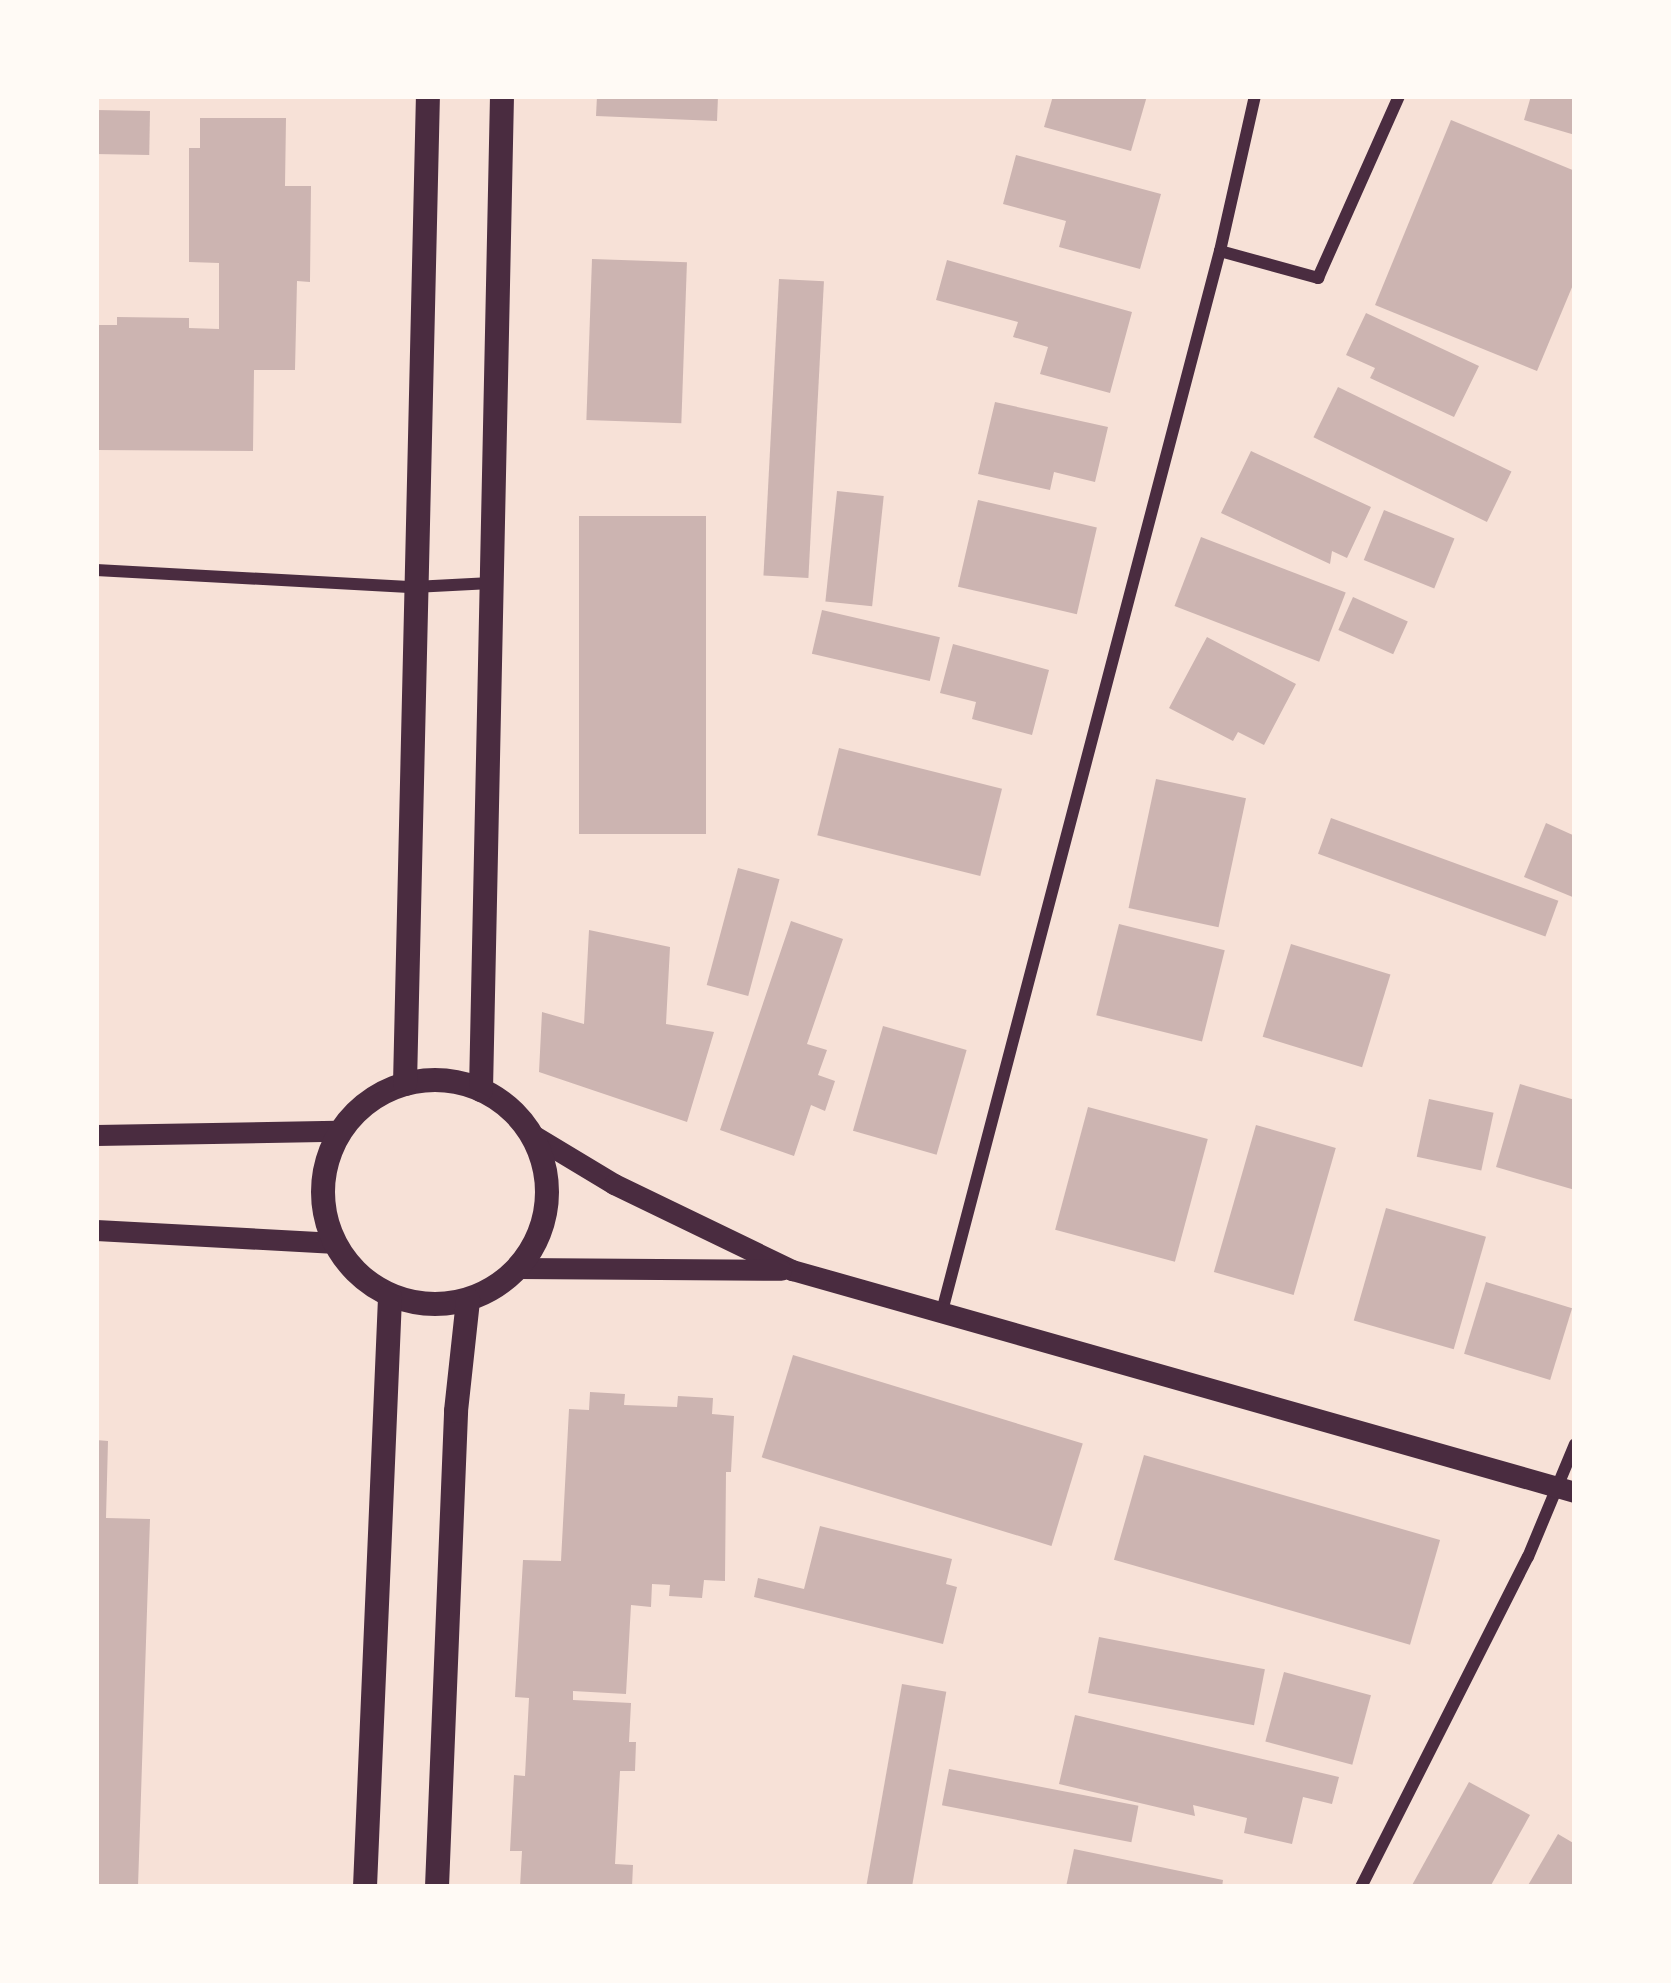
<!DOCTYPE html>
<style>
body{margin:0}
#map{position:relative;width:1671px;height:1983px;overflow:hidden;background:#f7e1d7;font-family:"Exo 2",sans-serif}
div>[style]{position:absolute}
.building>*{inset:0;background:#ccb4b1;transform-origin:0 0}
.minor>*{height:12px;margin:-6px;padding:0 6px;transform-origin:6px;border-radius:6px;background:#4a2c40}
.tertiary>*{height:21px;margin:-10.5px;padding:0 10.5px;transform-origin:10.5px;border-radius:10.5px;background:#4a2c40}
.secondary>*{height:24px;margin:-12px;padding:0 12px;transform-origin:12px;border-radius:12px;background:#4a2c40}
.secondary>.ring{margin:-12px;padding:0;box-sizing:content-box;background:none;border:24px solid #4a2c40;border-radius:50%}
span{translate:-50% -50%;white-space:nowrap;text-align:center;line-height:1.15;-webkit-text-stroke:9px #fffaf5;paint-order:stroke}
.frame{position:absolute;inset:0;border:99px solid #fffaf5;pointer-events:none}
</style>
<div id="map">
<div class="building">
<i style="clip-path:polygon(597px 96px,718px 96px,717px 121px,596px 116px)"></i>
<i style="clip-path:polygon(1053px 96px,1147px 96px,1131px 151px,1044px 127px)"></i>
<i style="clip-path:polygon(1531px 96px,1575px 96px,1575px 135px,1524px 120px)"></i>
<i style="left:96px;top:110px;width:54px;height:44px;rotate:1deg"></i>
<i style="clip-path:polygon(200px 118px,286px 118px,285px 186px,311px 186px,310px 282px,297px 281px,295px 370px,254px 370px,253px 451px,96px 450px,96px 325px,117px 325px,117px 317px,189px 318px,189px 328px,219px 329px,219px 263px,189px 262px,189px 148px,200px 148px)"></i>
<i style="clip-path:polygon(1451px 120px,1575px 171px,1575px 280px,1537px 371px,1375px 305px)"></i>
<i style="clip-path:polygon(1016px 155px,1161px 194px,1140px 269px,1059px 247px,1066px 221px,1003px 204px)"></i>
<i style="left:592px;top:259px;width:95px;height:161px;rotate:2deg"></i>
<i style="clip-path:polygon(947px 260px,1132px 312px,1110px 393px,1040px 374px,1048px 347px,1013px 337px,1018px 322px,936px 300px)"></i>
<i style="left:779px;top:279px;width:45px;height:297px;rotate:3deg"></i>
<i style="clip-path:polygon(1366px 313px,1479px 366px,1454px 417px,1370px 378px,1375px 368px,1346px 355px)"></i>
<i style="left:1338px;top:387px;width:193px;height:56px;rotate:26deg"></i>
<i style="clip-path:polygon(995px 402px,1108px 427px,1095px 482px,1054px 472px,1050px 490px,978px 474px)"></i>
<i style="clip-path:polygon(1251px 451px,1371px 507px,1347px 558px,1332px 551px,1330px 564px,1221px 513px)"></i>
<i style="left:837px;top:491px;width:47px;height:111px;rotate:6deg"></i>
<i style="left:978px;top:500px;width:122px;height:89px;rotate:13deg"></i>
<i style="left:1384px;top:510px;width:76px;height:54px;rotate:22deg"></i>
<i style="left:579px;top:516px;width:127px;height:318px"></i>
<i style="left:1201px;top:537px;width:155px;height:74px;rotate:21deg"></i>
<i style="left:1353px;top:597px;width:60px;height:36px;rotate:24deg"></i>
<i style="left:822px;top:610px;width:121px;height:45px;rotate:13deg"></i>
<i style="clip-path:polygon(1207px 637px,1296px 684px,1264px 745px,1238px 732px,1233px 741px,1169px 708px)"></i>
<i style="clip-path:polygon(953px 644px,1049px 670px,1032px 735px,972px 719px,976px 702px,940px 693px)"></i>
<i style="left:839px;top:748px;width:168px;height:90px;rotate:14deg"></i>
<i style="left:1156px;top:779px;width:92px;height:132px;rotate:12deg"></i>
<i style="left:1331px;top:818px;width:242px;height:38px;rotate:20deg"></i>
<i style="clip-path:polygon(1546px 823px,1575px 836px,1575px 898px,1524px 877px)"></i>
<i style="left:738px;top:868px;width:43px;height:121px;rotate:15deg"></i>
<i style="clip-path:polygon(791px 921px,843px 939px,807px 1044px,827px 1050px,818px 1075px,835px 1081px,825px 1111px,811px 1105px,794px 1156px,720px 1130px)"></i>
<i style="left:1119px;top:924px;width:109px;height:94px;rotate:14deg"></i>
<i style="clip-path:polygon(589px 930px,670px 947px,666px 1024px,714px 1032px,687px 1122px,539px 1072px,542px 1012px,584px 1024px)"></i>
<i style="left:1291px;top:944px;width:104px;height:97px;rotate:17deg"></i>
<i style="left:883px;top:1026px;width:87px;height:109px;rotate:16deg"></i>
<i style="clip-path:polygon(1520px 1084px,1575px 1100px,1575px 1190px,1496px 1167px)"></i>
<i style="left:1429px;top:1099px;width:66px;height:59px;rotate:12deg"></i>
<i style="left:1088px;top:1107px;width:124px;height:127px;rotate:15deg"></i>
<i style="left:1256px;top:1125px;width:83px;height:153px;rotate:16deg"></i>
<i style="left:1386px;top:1208px;width:104px;height:117px;rotate:16deg"></i>
<i style="left:1486px;top:1282px;width:90px;height:75px;rotate:17deg"></i>
<i style="left:793px;top:1355px;width:303px;height:107px;rotate:17deg"></i>
<i style="clip-path:polygon(590px 1392px,625px 1394px,624px 1405px,677px 1407px,678px 1396px,713px 1398px,712px 1414px,734px 1416px,731px 1472px,726px 1472px,725px 1581px,704px 1580px,702px 1598px,669px 1596px,670px 1585px,652px 1584px,651px 1607px,631px 1605px,626px 1694px,573px 1691px,573px 1700px,631px 1703px,629px 1742px,636px 1742px,635px 1771px,620px 1771px,615px 1864px,633px 1865px,632px 1887px,520px 1887px,522px 1851px,510px 1851px,514px 1775px,525px 1776px,529px 1698px,515px 1697px,523px 1560px,561px 1561px,569px 1409px,589px 1410px)"></i>
<i style="clip-path:polygon(96px 1440px,108px 1441px,106px 1518px,150px 1519px,138px 1887px,96px 1887px)"></i>
<i style="left:1144px;top:1455px;width:308px;height:109px;rotate:16deg"></i>
<i style="clip-path:polygon(820px 1526px,952px 1559px,946px 1584px,957px 1587px,943px 1644px,754px 1597px,758px 1578px,804px 1589px)"></i>
<i style="left:1099px;top:1637px;width:169px;height:57px;rotate:11deg"></i>
<i style="left:1284px;top:1672px;width:90px;height:72px;rotate:15deg"></i>
<i style="left:902px;top:1684px;width:45px;height:206px;rotate:10deg"></i>
<i style="clip-path:polygon(1075px 1715px,1339px 1777px,1332px 1804px,1303px 1797px,1292px 1844px,1244px 1833px,1247px 1818px,1193px 1805px,1195px 1816px,1059px 1784px)"></i>
<i style="left:949px;top:1769px;width:193px;height:37px;rotate:11deg"></i>
<i style="clip-path:polygon(1469px 1782px,1530px 1815px,1490px 1887px,1411px 1887px)"></i>
<i style="clip-path:polygon(1558px 1834px,1575px 1844px,1575px 1887px,1527px 1887px)"></i>
<i style="clip-path:polygon(1074px 1849px,1223px 1880px,1222px 1887px,1066px 1887px)"></i>
</div>
<div class="minor">
<i style="left:1220px;top:251px;width:102px;rotate:15.4deg"></i>
<i style="left:1318px;top:278px;width:199px;rotate:-66deg"></i>
<i style="left:96px;top:570px;width:318px;rotate:3.1deg"></i>
<i style="left:414px;top:587px;width:77px;rotate:-3deg"></i>
<i style="left:941px;top:1315px;width:1100px;rotate:-75.31deg"></i>
<i style="left:1220px;top:251px;width:159px;rotate:-77.3deg"></i>
<i style="left:1361px;top:1887px;width:370px;rotate:-63.2deg"></i>
<i style="left:1528px;top:1557px;width:122px;rotate:-67.4deg"></i>
</div>
<div class="tertiary">
<i style="left:531px;top:1134px;width:97px;rotate:31.1deg"></i>
<i style="left:614px;top:1184px;width:198px;rotate:25.8deg"></i>
<i style="left:792px;top:1270px;width:814px;rotate:15.83deg"></i>
<i style="left:96px;top:1135px;width:241px;rotate:-1deg"></i>
<i style="left:96px;top:1230px;width:240px;rotate:3.1deg"></i>
<i style="left:518px;top:1268px;width:263px;rotate:0.4deg"></i>
</div>
<div class="secondary">
<i class="ring" style="left:323px;top:1080px;width:200px;height:200px"></i>
<i style="left:405px;top:1084px;width:988px;rotate:-88.67deg"></i>
<i style="left:481px;top:1090px;width:994px;rotate:-88.79deg"></i>
<i style="left:365px;top:1887px;width:591px;rotate:-87.57deg"></i>
<i style="left:437px;top:1887px;width:476px;rotate:-87.7deg"></i>
<i style="left:456px;top:1411px;width:112px;rotate:-83.8deg"></i>
</div>
<div class="frame"></div>
</div>
